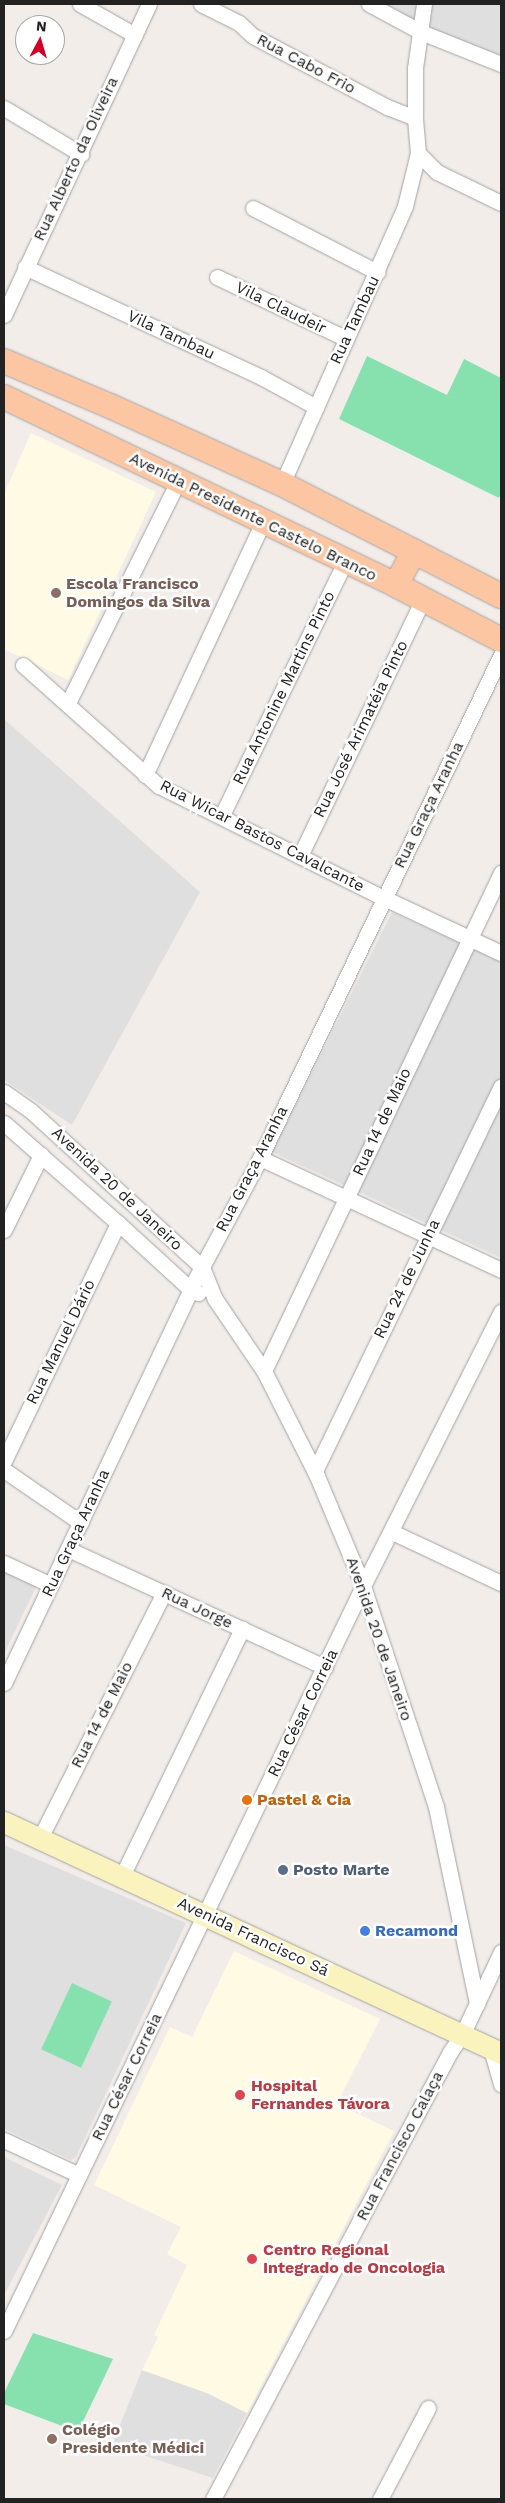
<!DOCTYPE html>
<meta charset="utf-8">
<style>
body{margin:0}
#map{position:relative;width:505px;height:2503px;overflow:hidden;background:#f2ede9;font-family:"Work Sans",sans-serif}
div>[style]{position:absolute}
.residential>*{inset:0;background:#e0dfdf}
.education>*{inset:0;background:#fffae4}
.pitch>*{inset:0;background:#87e1ae;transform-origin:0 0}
.roads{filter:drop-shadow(0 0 1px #a3a3a3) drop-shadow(0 0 1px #a3a3a3)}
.street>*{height:15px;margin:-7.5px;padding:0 7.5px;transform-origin:7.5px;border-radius:7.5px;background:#fff}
.secondary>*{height:21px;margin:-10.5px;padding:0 10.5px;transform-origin:10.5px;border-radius:10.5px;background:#fbf3be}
.primary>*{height:24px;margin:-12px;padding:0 12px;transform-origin:12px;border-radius:12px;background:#fdc6a2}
.dots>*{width:14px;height:14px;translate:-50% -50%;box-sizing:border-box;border:2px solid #fff;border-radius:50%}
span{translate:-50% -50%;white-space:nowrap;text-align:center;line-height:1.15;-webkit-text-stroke:5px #fff;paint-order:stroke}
.street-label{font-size:16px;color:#222}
.education-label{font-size:16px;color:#785e54;font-weight:700}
.left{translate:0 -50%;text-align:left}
.food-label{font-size:16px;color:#c56008;font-weight:700}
.service-label{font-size:16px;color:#4e5e75;font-weight:700}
.shop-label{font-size:16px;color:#366cbe;font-weight:700}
.health-label{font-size:16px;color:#be3a42;font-weight:700}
.frame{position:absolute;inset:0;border:5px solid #222;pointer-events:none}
.north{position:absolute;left:15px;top:15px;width:50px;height:50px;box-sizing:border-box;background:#fff;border:1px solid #a7a7a7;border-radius:50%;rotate:6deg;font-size:14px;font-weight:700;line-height:20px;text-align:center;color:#222}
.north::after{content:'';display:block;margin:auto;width:18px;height:22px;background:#d30026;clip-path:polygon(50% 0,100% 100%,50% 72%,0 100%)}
</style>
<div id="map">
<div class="residential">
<i style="clip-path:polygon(368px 4px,501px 4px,501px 63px)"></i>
<i style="clip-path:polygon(4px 719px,200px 892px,72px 1125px,4px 1080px)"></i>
<i style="clip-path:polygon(392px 912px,501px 962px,501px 1258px,272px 1152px)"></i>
<i style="clip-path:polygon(4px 1570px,37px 1585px,4px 1654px)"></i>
<i style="clip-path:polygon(4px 1845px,186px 1923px,76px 2157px,71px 2160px,4px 2129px)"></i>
<i style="clip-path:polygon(4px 2157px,62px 2185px,4px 2295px)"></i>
<i style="clip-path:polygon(142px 2370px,207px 2393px,247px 2413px,213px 2478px,112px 2445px)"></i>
</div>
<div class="education">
<i style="clip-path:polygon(31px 433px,156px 492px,68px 680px,4px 649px,4px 494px)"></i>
<i style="clip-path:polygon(234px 1951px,380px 2019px,337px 2104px,394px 2131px,247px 2413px,207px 2393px,142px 2370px,158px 2337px,154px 2335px,187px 2265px,167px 2254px,181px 2227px,94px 2185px,170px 2027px,192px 2037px)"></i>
</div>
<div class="pitch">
<i style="clip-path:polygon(367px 356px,447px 395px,464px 359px,501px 378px,501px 492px,499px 498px,339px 419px)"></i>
<i style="left:72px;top:1983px;width:44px;height:73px;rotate:25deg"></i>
<i style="clip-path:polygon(33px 2333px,113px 2359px,78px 2432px,4px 2404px,4px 2393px)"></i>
</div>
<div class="roads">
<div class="street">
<i style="left:80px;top:4px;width:63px;rotate:29.4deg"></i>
<i style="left:201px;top:4px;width:42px;rotate:26.6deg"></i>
<i style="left:239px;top:23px;width:19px;rotate:43deg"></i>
<i style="left:253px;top:36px;width:152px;rotate:27.9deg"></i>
<i style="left:387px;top:107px;width:30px;rotate:21deg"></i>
<i style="left:369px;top:4px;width:59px;rotate:28.3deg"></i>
<i style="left:421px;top:32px;width:86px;rotate:21.8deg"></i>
<i style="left:4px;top:108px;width:90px;rotate:30.9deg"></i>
<i style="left:418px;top:153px;width:27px;rotate:45deg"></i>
<i style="left:437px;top:172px;width:71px;rotate:25.8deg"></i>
<i style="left:253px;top:208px;width:140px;rotate:27.3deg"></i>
<i style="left:25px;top:267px;width:260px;rotate:25deg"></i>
<i style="left:261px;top:377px;width:63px;rotate:28.6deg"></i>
<i style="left:217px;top:277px;width:142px;rotate:25.5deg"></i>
<i style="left:4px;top:315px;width:343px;rotate:-65deg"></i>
<i style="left:282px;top:484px;width:304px;rotate:-66.1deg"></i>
<i style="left:405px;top:206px;width:55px;rotate:-76.2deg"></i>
<i style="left:418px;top:153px;width:35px;rotate:-95deg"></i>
<i style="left:415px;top:118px;width:50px;rotate:-90deg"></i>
<i style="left:415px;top:68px;width:65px;rotate:-82deg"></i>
<i style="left:23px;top:665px;width:182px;rotate:41.7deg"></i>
<i style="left:159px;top:786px;width:251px;rotate:26.5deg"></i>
<i style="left:384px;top:898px;width:129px;rotate:25.2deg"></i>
<i style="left:68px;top:703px;width:248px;rotate:-63.6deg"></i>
<i style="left:145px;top:775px;width:279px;rotate:-65deg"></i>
<i style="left:222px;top:815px;width:281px;rotate:-64.1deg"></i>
<i style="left:300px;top:856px;width:283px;rotate:-64.4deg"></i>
<i style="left:4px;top:1092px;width:33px;rotate:35deg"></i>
<i style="left:31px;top:1111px;width:231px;rotate:42.4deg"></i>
<i style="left:202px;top:1267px;width:35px;rotate:68deg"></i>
<i style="left:215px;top:1299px;width:87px;rotate:55.8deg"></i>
<i style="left:264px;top:1371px;width:118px;rotate:63.2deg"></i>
<i style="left:317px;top:1476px;width:119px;rotate:67.3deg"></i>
<i style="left:363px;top:1586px;width:233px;rotate:71.7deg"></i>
<i style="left:436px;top:1807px;width:201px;rotate:78.2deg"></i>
<i style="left:4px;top:1123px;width:152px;rotate:41.3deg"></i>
<i style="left:118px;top:1223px;width:99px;rotate:42.5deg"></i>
<i style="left:191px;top:1290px;width:8px;rotate:23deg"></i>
<i style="left:260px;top:1158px;width:266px;rotate:24.9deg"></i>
<i style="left:4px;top:1230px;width:84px;rotate:-63.7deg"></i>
<i style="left:264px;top:1371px;width:552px;rotate:-64.55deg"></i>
<i style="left:4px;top:1461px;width:264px;rotate:-64.4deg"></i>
<i style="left:4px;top:1470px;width:93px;rotate:34.5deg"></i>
<i style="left:315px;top:1471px;width:427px;rotate:-64.2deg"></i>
<i style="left:392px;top:1532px;width:120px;rotate:25.1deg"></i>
<i style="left:68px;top:1549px;width:283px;rotate:24.7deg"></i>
<i style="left:4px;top:1563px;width:52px;rotate:25.1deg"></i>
<i style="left:4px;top:1683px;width:448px;rotate:-64.6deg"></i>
<i style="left:196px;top:1278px;width:136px;rotate:-61.9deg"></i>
<i style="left:260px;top:1158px;width:558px;rotate:-64.4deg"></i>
<i style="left:40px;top:1838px;width:275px;rotate:-63.2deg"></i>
<i style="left:122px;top:1876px;width:275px;rotate:-64.1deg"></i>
<i style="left:491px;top:2049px;width:37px;rotate:74deg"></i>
<i style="left:4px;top:2140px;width:83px;rotate:25deg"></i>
<i style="left:4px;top:2331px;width:827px;rotate:-64.27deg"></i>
<i style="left:363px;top:1586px;width:307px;rotate:-63.3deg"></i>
<i style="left:213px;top:2499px;width:315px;rotate:-62.2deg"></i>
<i style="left:360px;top:2220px;width:191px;rotate:-61.8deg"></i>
<i style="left:450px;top:2052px;width:21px;rotate:-55deg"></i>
<i style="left:462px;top:2035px;width:92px;rotate:-64.8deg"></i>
<i style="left:380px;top:2499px;width:103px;rotate:-62.2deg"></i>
</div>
<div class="secondary">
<i style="left:4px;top:1822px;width:548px;rotate:24.93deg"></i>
</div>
<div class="primary">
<i style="left:4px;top:361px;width:115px;rotate:23deg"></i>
<i style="left:110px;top:406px;width:189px;rotate:24.4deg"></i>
<i style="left:282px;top:484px;width:246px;rotate:27.1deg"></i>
<i style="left:4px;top:397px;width:435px;rotate:25.6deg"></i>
<i style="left:396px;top:585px;width:119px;rotate:27.6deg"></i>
<i style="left:396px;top:585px;width:38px;rotate:-62deg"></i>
</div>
</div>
<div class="dots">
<i style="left:56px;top:593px;background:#8d6e63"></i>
<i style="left:247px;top:1800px;background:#e8710a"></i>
<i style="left:283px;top:1870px;background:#5c6f8a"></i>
<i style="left:365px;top:1931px;background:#3f7fe0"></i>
<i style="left:240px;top:2095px;background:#e0444e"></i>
<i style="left:252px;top:2259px;background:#e0444e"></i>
<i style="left:52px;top:2439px;background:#8d6e63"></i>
</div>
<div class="street-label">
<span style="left:306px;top:64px;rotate:28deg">Rua Cabo Frio</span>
<span style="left:76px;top:159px;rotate:-65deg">Rua Alberto da Oliveira</span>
<span style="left:281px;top:308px;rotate:26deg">Vila Claudeir</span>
<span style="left:355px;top:320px;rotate:-65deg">Rua Tambau</span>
<span style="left:171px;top:335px;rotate:25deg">Vila Tambau</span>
<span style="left:253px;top:517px;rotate:26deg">Avenida Presidente Castelo Branco</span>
<span style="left:284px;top:688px;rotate:-64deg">Rua Antonine Martins Pinto</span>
<span style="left:361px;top:729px;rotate:-64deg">Rua José Arimatéia Pinto</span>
<span style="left:429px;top:805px;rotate:-64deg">Rua Graça Aranha</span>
<span style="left:262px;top:836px;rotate:27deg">Rua Wicar Bastos Cavalcante</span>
<span style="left:382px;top:1122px;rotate:-65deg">Rua 14 de Maio</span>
<span style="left:252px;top:1169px;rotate:-63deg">Rua Graça Aranha</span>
<span style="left:117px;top:1189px;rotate:43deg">Avenida 20 de Janeiro</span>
<span style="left:407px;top:1279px;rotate:-64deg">Rua 24 de Junha</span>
<span style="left:61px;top:1342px;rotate:-64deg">Rua Manuel Dário</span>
<span style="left:76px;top:1533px;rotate:-65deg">Rua Graça Aranha</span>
<span style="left:197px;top:1608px;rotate:25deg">Rua Jorge</span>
<span style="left:379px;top:1639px;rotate:71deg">Avenida 20 de Janeiro</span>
<span style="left:303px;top:1713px;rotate:-64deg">Rua César Correia</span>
<span style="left:102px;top:1715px;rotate:-63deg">Rua 14 de Maio</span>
<span style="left:253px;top:1937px;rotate:25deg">Avenida Francisco Sá</span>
<span style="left:127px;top:2077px;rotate:-64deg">Rua César Correia</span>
<span style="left:400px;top:2146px;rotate:-62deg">Rua Francisco Calaça</span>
</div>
<div class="education-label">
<span class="left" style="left:66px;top:593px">Escola Francisco<br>Domingos da Silva</span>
<span class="left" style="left:62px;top:2439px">Colégio<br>Presidente Médici</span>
</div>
<div class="food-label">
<span class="left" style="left:257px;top:1800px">Pastel &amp; Cia</span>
</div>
<div class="service-label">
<span class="left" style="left:293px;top:1870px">Posto Marte</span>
</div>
<div class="shop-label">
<span class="left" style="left:375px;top:1931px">Recamond</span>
</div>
<div class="health-label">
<span class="left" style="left:251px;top:2095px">Hospital<br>Fernandes Távora</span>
<span class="left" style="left:263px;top:2259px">Centro Regional<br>Integrado de Oncologia</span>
</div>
<div class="frame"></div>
<div class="north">N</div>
</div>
